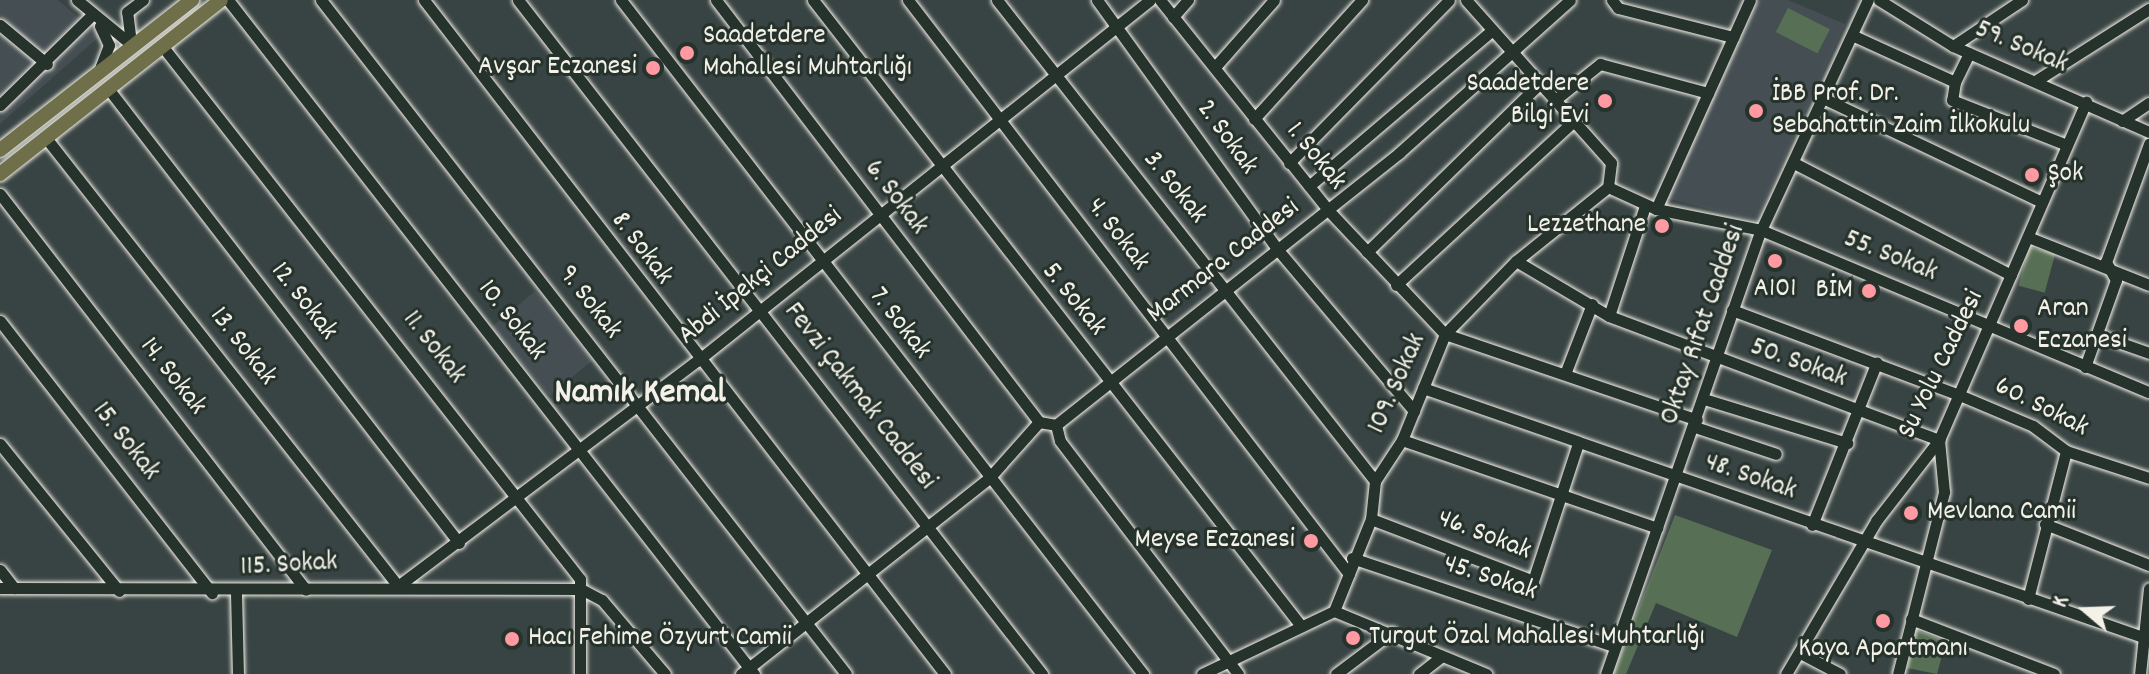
<!DOCTYPE html>
<meta charset="utf-8">
<style>
body{margin:0}
#map{position:relative;width:2149px;height:674px;overflow:hidden;background:#384343;font-family:Dekko,sans-serif}
div>[style]{position:absolute}
.built>*{inset:0;background:#454e52;transform-origin:0 0}
.green>*{inset:0;background:#576f54;transform-origin:0 0}
.roads{filter:drop-shadow(0 0 2px #f4f1e8) drop-shadow(0 0 2px #f4f1e8)}
.minor>*{height:11px;margin:-5.5px;padding:0 5.5px;transform-origin:5.5px;border-radius:5.5px;background:#26332d}
.major>*{height:14px;margin:-7px;padding:0 7px;transform-origin:7px;border-radius:7px;background:#6f704a}
.dots>*{width:22px;height:22px;translate:-50% -50%;box-sizing:border-box;border:4px solid #26332d;border-radius:50%}
span{translate:-50% -50%;white-space:nowrap;text-align:center;line-height:1.15;-webkit-text-stroke:6px #26332d;paint-order:stroke}
.poi-label{font-size:28px;color:#f4f1e8}
.left{translate:0 -50%;text-align:left}
.right{translate:-100% -50%;text-align:right}
.street-label{font-size:28px;color:#f4f1e8}
.district-label{font-size:36px;color:#f4f1e8;font-weight:700}
.north{position:absolute;left:2045px;top:570px;width:80px;height:80px;-webkit-text-stroke:6px #26332d;paint-order:stroke;rotate:289deg;font-size:22px;font-weight:700;line-height:32px;text-align:center;color:#f4f1e8}
.north::after{content:'';display:block;margin:auto;width:28px;height:36px;background:#f4f1e8;clip-path:polygon(50% 0,100% 100%,50% 72%,0 100%)}
</style>
<div id="map">
<div class="built">
<i style="clip-path:polygon(0 0,58px 0,100px 36px,0 124px)"></i>
<i style="clip-path:polygon(1759px 0,1788px 0,1845px 24px,1756px 221px,1666px 198px)"></i>
<i style="left:535px;top:291px;width:90px;height:56px;rotate:50deg"></i>
</div>
<div class="green">
<i style="left:1788px;top:8px;width:47px;height:27px;rotate:27deg"></i>
<i style="left:2029px;top:247px;width:27px;height:40px;rotate:15deg"></i>
<i style="clip-path:polygon(1675px 515px,1772px 550px,1737px 637px,1656px 603px,1626px 674px,1613px 674px)"></i>
<i style="clip-path:polygon(1916px 630px,1946px 641px,1937px 674px,1907px 668px)"></i>
</div>
<div class="roads">
<div class="minor">
<i style="left:77px;top:0;width:71px;rotate:39.3deg"></i>
<i style="left:228px;top:0;width:855px;rotate:52.03deg"></i>
<i style="left:321px;top:0;width:854px;rotate:52.08deg"></i>
<i style="left:424px;top:0;width:852px;rotate:52.3deg"></i>
<i style="left:518px;top:0;width:854px;rotate:52.14deg"></i>
<i style="left:621px;top:0;width:853px;rotate:52.24deg"></i>
<i style="left:716px;top:0;width:531px;rotate:52.57deg"></i>
<i style="left:813px;top:0;width:794px;rotate:52.06deg"></i>
<i style="left:908px;top:0;width:724px;rotate:52.47deg"></i>
<i style="left:997px;top:0;width:612px;rotate:51.84deg"></i>
<i style="left:1097px;top:0;width:309px;rotate:54.1deg"></i>
<i style="left:1278px;top:250px;width:211px;rotate:49.8deg"></i>
<i style="left:1160px;top:0;width:269px;rotate:51.3deg"></i>
<i style="left:1328px;top:210px;width:170px;rotate:46.7deg"></i>
<i style="left:1445px;top:334px;width:266px;rotate:18.8deg"></i>
<i style="left:1466px;top:0;width:218px;rotate:48.3deg"></i>
<i style="left:1611px;top:163px;width:24px;rotate:97deg"></i>
<i style="left:1612px;top:0;width:10px;rotate:53deg"></i>
<i style="left:1618px;top:8px;width:119px;rotate:14.2deg"></i>
<i style="left:1879px;top:0;width:87px;rotate:31.9deg"></i>
<i style="left:1953px;top:46px;width:214px;rotate:23.7deg"></i>
<i style="left:1173px;top:17px;width:23px;rotate:-49deg"></i>
<i style="left:0;top:25px;width:61px;rotate:39.7deg"></i>
<i style="left:100px;top:26px;width:21px;rotate:65deg"></i>
<i style="left:109px;top:45px;width:26px;rotate:111deg"></i>
<i style="left:1854px;top:36px;width:111px;rotate:24.5deg"></i>
<i style="left:1955px;top:82px;width:18px;rotate:99deg"></i>
<i style="left:1952px;top:100px;width:123px;rotate:21.4deg"></i>
<i style="left:131px;top:43px;width:31px;rotate:-97deg"></i>
<i style="left:127px;top:12px;width:20px;rotate:-37deg"></i>
<i style="left:1953px;top:46px;width:83px;rotate:-33.7deg"></i>
<i style="left:163px;top:47px;width:676px;rotate:51.91deg"></i>
<i style="left:580px;top:579px;width:95px;rotate:90deg"></i>
<i style="left:1215px;top:67px;width:89px;rotate:-48.6deg"></i>
<i style="left:2037px;top:80px;width:133px;rotate:-32.4deg"></i>
<i style="left:1955px;top:82px;width:32px;rotate:-64deg"></i>
<i style="left:110px;top:91px;width:571px;rotate:52.33deg"></i>
<i style="left:1825px;top:99px;width:240px;rotate:25.4deg"></i>
<i style="left:1555px;top:100px;width:58px;rotate:-38.7deg"></i>
<i style="left:1600px;top:64px;width:112px;rotate:15deg"></i>
<i style="left:0;top:105px;width:130px;rotate:-44.4deg"></i>
<i style="left:1254px;top:119px;width:161px;rotate:-47.8deg"></i>
<i style="left:2122px;top:121px;width:32px;rotate:-34deg"></i>
<i style="left:46px;top:138px;width:570px;rotate:51.84deg"></i>
<i style="left:398px;top:586px;width:374px;rotate:-37deg"></i>
<i style="left:697px;top:361px;width:579px;rotate:-38.55deg"></i>
<i style="left:1289px;top:163px;width:228px;rotate:-45.5deg"></i>
<i style="left:1794px;top:163px;width:244px;rotate:27.3deg"></i>
<i style="left:1309px;top:186px;width:240px;rotate:-40.4deg"></i>
<i style="left:1608px;top:187px;width:53px;rotate:24.6deg"></i>
<i style="left:1656px;top:209px;width:107px;rotate:11.3deg"></i>
<i style="left:1761px;top:230px;width:420px;rotate:22.7deg"></i>
<i style="left:0;top:194px;width:500px;rotate:52.31deg"></i>
<i style="left:1656px;top:209px;width:229px;rotate:-65.8deg"></i>
<i style="left:2028px;top:237px;width:130px;rotate:21.6deg"></i>
<i style="left:1367px;top:252px;width:243px;rotate:-44.3deg"></i>
<i style="left:1516px;top:261px;width:108px;rotate:30.6deg"></i>
<i style="left:1609px;top:316px;width:353px;rotate:20.6deg"></i>
<i style="left:1396px;top:285px;width:242px;rotate:-42.7deg"></i>
<i style="left:1732px;top:310px;width:240px;rotate:20.5deg"></i>
<i style="left:1957px;top:394px;width:82px;rotate:22.8deg"></i>
<i style="left:2033px;top:426px;width:41px;rotate:37.1deg"></i>
<i style="left:2066px;top:451px;width:87px;rotate:18deg"></i>
<i style="left:1609px;top:316px;width:116px;rotate:-71.9deg"></i>
<i style="left:0;top:321px;width:345px;rotate:52.1deg"></i>
<i style="left:2098px;top:335px;width:54px;rotate:19.4deg"></i>
<i style="left:2085px;top:367px;width:92px;rotate:-70.4deg"></i>
<i style="left:2116px;top:280px;width:21px;rotate:-119deg"></i>
<i style="left:2106px;top:262px;width:126px;rotate:-70deg"></i>
<i style="left:1565px;top:374px;width:75px;rotate:-68.9deg"></i>
<i style="left:1423px;top:388px;width:762px;rotate:19.08deg"></i>
<i style="left:1704px;top:399px;width:150px;rotate:17.1deg"></i>
<i style="left:1056px;top:425px;width:16px;rotate:76deg"></i>
<i style="left:1060px;top:441px;width:293px;rotate:52.6deg"></i>
<i style="left:1695px;top:427px;width:85px;rotate:18.4deg"></i>
<i style="left:1402px;top:440px;width:270px;rotate:19deg"></i>
<i style="left:0;top:444px;width:189px;rotate:51deg"></i>
<i style="left:1371px;top:519px;width:173px;rotate:20.9deg"></i>
<i style="left:1533px;top:581px;width:145px;rotate:-71.9deg"></i>
<i style="left:2045px;top:524px;width:112px;rotate:21.5deg"></i>
<i style="left:1812px;top:525px;width:175px;rotate:-68.3deg"></i>
<i style="left:1352px;top:558px;width:276px;rotate:18.6deg"></i>
<i style="left:0;top:570px;width:23px;rotate:52deg"></i>
<i style="left:0;top:588px;width:581px;rotate:0.1deg"></i>
<i style="left:581px;top:589px;width:24px;rotate:28deg"></i>
<i style="left:602px;top:600px;width:97px;rotate:49.6deg"></i>
<i style="left:236px;top:593px;width:81px;rotate:88.6deg"></i>
<i style="left:2028px;top:599px;width:153px;rotate:-75.6deg"></i>
<i style="left:1334px;top:611px;width:99px;rotate:-68.1deg"></i>
<i style="left:1371px;top:519px;width:38px;rotate:-84deg"></i>
<i style="left:1375px;top:481px;width:49px;rotate:-56.6deg"></i>
<i style="left:1402px;top:440px;width:114px;rotate:-67.9deg"></i>
<i style="left:1445px;top:334px;width:102px;rotate:-45.8deg"></i>
<i style="left:1516px;top:261px;width:118px;rotate:-38.8deg"></i>
<i style="left:1911px;top:619px;width:153px;rotate:21deg"></i>
<i style="left:1800px;top:653px;width:45px;rotate:27.7deg"></i>
<i style="left:741px;top:674px;width:318px;rotate:-38.3deg"></i>
<i style="left:990px;top:477px;width:74px;rotate:-48.3deg"></i>
<i style="left:1039px;top:422px;width:17px;rotate:10deg"></i>
<i style="left:1056px;top:425px;width:438px;rotate:-38.4deg"></i>
<i style="left:1399px;top:153px;width:229px;rotate:-41.8deg"></i>
<i style="left:1202px;top:674px;width:146px;rotate:-25.5deg"></i>
<i style="left:1334px;top:611px;width:165px;rotate:22.5deg"></i>
<i style="left:1336px;top:674px;width:70px;rotate:-36.9deg"></i>
<i style="left:1419px;top:674px;width:29px;rotate:-38deg"></i>
<i style="left:1606px;top:674px;width:470px;rotate:-70.8deg"></i>
<i style="left:1761px;top:230px;width:254px;rotate:-65.1deg"></i>
<i style="left:1786px;top:674px;width:178px;rotate:-59.5deg"></i>
<i style="left:1876px;top:521px;width:103px;rotate:-52.1deg"></i>
<i style="left:1939px;top:440px;width:369px;rotate:-66.5deg"></i>
<i style="left:1898px;top:674px;width:188px;rotate:-75.8deg"></i>
<i style="left:1944px;top:492px;width:52px;rotate:-95.5deg"></i>
<i style="left:2140px;top:674px;width:86px;rotate:-84deg"></i>
</div>
<div class="major">
<i style="left:0;top:150px;width:244px;rotate:-38deg"></i>
<i style="left:0;top:174px;width:281px;rotate:-38.2deg"></i>
</div>
</div>
<div class="dots">
<i style="left:687px;top:53px;background:#ff9aa2"></i>
<i style="left:653px;top:68px;background:#ff9aa2"></i>
<i style="left:1605px;top:101px;background:#ff9aa2"></i>
<i style="left:1756px;top:111px;background:#ff9aa2"></i>
<i style="left:2032px;top:175px;background:#ff9aa2"></i>
<i style="left:1662px;top:226px;background:#ff9aa2"></i>
<i style="left:1775px;top:261px;background:#ff9aa2"></i>
<i style="left:1869px;top:291px;background:#ff9aa2"></i>
<i style="left:2021px;top:326px;background:#ff9aa2"></i>
<i style="left:1911px;top:513px;background:#ff9aa2"></i>
<i style="left:1311px;top:541px;background:#ff9aa2"></i>
<i style="left:1883px;top:621px;background:#ff9aa2"></i>
<i style="left:1353px;top:638px;background:#ff9aa2"></i>
<i style="left:512px;top:639px;background:#ff9aa2"></i>
</div>
<div class="poi-label">
<span class="left" style="left:703px;top:53px">Saadetdere<br>Mahallesi Muhtarlığı</span>
<span class="right" style="left:637px;top:68px">Avşar Eczanesi</span>
<span class="right" style="left:1589px;top:101px">Saadetdere<br>Bilgi Evi</span>
<span class="left" style="left:1772px;top:111px">İBB Prof. Dr.<br>Sebahattin Zaim İlkokulu</span>
<span class="left" style="left:2048px;top:175px">Şok</span>
<span class="right" style="left:1646px;top:226px">Lezzethane</span>
<span style="left:1775px;top:290px">A101</span>
<span class="right" style="left:1853px;top:291px">BİM</span>
<span class="left" style="left:2037px;top:326px">Aran<br>Eczanesi</span>
<span class="left" style="left:1927px;top:513px">Mevlana Camii</span>
<span class="right" style="left:1295px;top:541px">Meyse Eczanesi</span>
<span class="left" style="left:1369px;top:638px">Turgut Özal Mahallesi Muhtarlığı</span>
<span class="left" style="left:528px;top:639px">Hacı Fehime Özyurt Camii</span>
<span style="left:1883px;top:650px">Kaya Apartmanı</span>
</div>
<div class="street-label">
<span style="left:2021px;top:48px;rotate:23deg">59. Sokak</span>
<span style="left:1226px;top:138px;rotate:54deg">2. Sokak</span>
<span style="left:1315px;top:157px;rotate:51deg">1. Sokak</span>
<span style="left:1174px;top:188px;rotate:51deg">3. Sokak</span>
<span style="left:895px;top:198px;rotate:53deg">6. Sokak</span>
<span style="left:1117px;top:235px;rotate:52deg">4. Sokak</span>
<span style="left:641px;top:249px;rotate:53deg">8. Sokak</span>
<span style="left:1890px;top:257px;rotate:22deg">55. Sokak</span>
<span style="left:1224px;top:262px;rotate:-38deg">Marmara Caddesi</span>
<span style="left:761px;top:277px;rotate:-39deg">Abdi İpekçi Caddesi</span>
<span style="left:1073px;top:300px;rotate:51deg">5. Sokak</span>
<span style="left:303px;top:302px;rotate:52deg">12. Sokak</span>
<span style="left:589px;top:303px;rotate:52deg">9. Sokak</span>
<span style="left:511px;top:321px;rotate:52deg">10. Sokak</span>
<span style="left:899px;top:324px;rotate:52deg">7. Sokak</span>
<span style="left:1704px;top:325px;rotate:-71deg">Oktay Rıfat Caddesi</span>
<span style="left:242px;top:347px;rotate:52deg">13. Sokak</span>
<span style="left:433px;top:348px;rotate:52deg">11. Sokak</span>
<span style="left:1798px;top:364px;rotate:20deg">50. Sokak</span>
<span style="left:1942px;top:365px;rotate:-64deg">Su Yolu Caddesi</span>
<span style="left:172px;top:377px;rotate:52deg">14. Sokak</span>
<span style="left:1398px;top:384px;rotate:-66deg">109. Sokak</span>
<span style="left:859px;top:397px;rotate:52deg">Fevzi Çakmak Caddesi</span>
<span style="left:2041px;top:408px;rotate:27deg">60. Sokak</span>
<span style="left:125px;top:442px;rotate:52deg">15. Sokak</span>
<span style="left:1750px;top:478px;rotate:19deg">48. Sokak</span>
<span style="left:1484px;top:536px;rotate:21deg">46. Sokak</span>
<span style="left:289px;top:566px;rotate:-3deg">115. Sokak</span>
<span style="left:1490px;top:579px;rotate:18deg">45. Sokak</span>
</div>
<div class="district-label">
<span style="left:640px;top:395px">Namık Kemal</span>
</div>
<div class="north">K</div>
</div>
